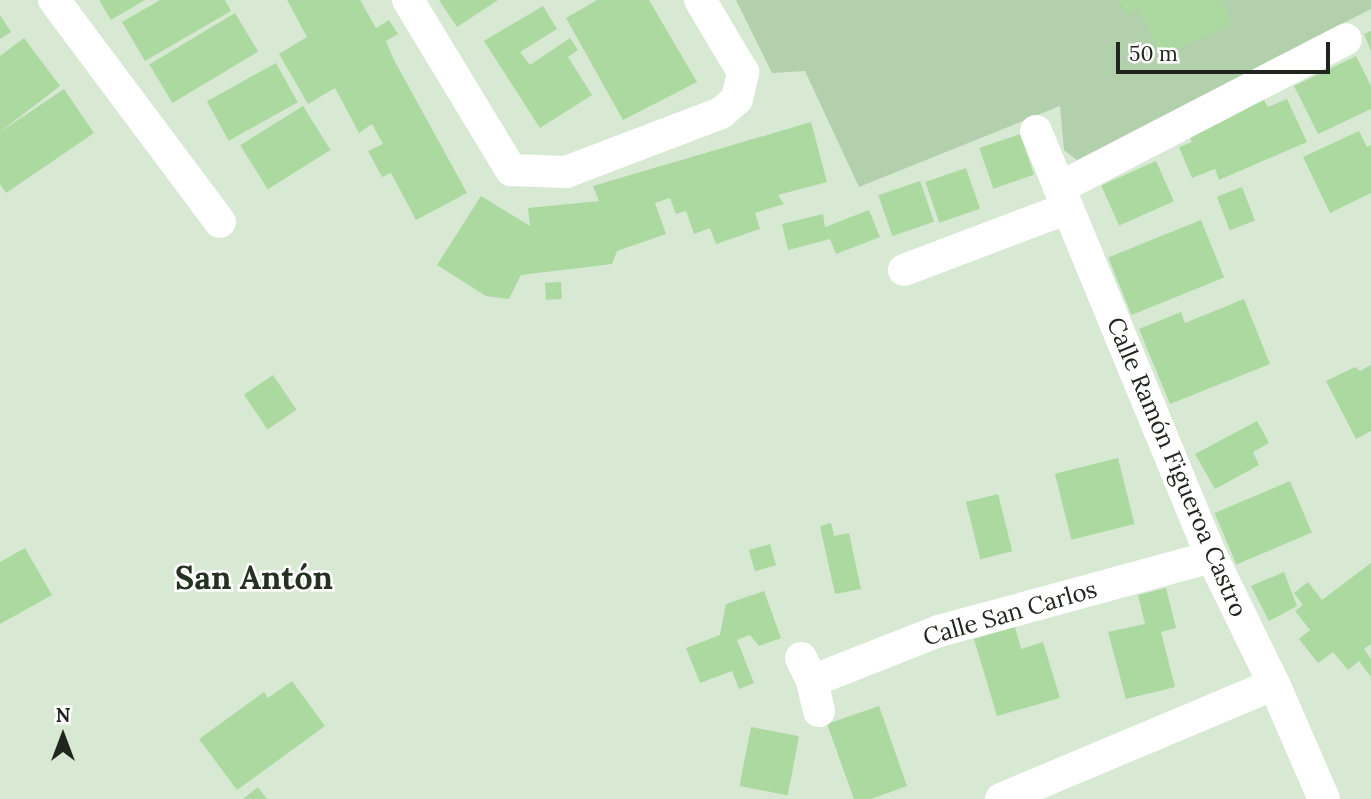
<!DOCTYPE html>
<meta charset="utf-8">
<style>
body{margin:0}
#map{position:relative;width:1371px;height:799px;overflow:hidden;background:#d7e9d3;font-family:Lora,serif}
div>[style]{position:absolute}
.green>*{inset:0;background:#b3d0ac}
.building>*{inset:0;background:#abd9a0;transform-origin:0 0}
.street>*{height:32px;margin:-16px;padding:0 16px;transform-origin:16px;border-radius:16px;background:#fff}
span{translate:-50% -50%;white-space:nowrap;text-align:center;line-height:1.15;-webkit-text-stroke:5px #fff;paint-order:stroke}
.street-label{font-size:24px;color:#20261e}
.district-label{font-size:32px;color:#253221;font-weight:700}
.north{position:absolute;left:28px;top:701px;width:70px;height:70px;-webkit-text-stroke:5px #fff;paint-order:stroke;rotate:0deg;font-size:19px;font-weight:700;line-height:28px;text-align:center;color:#20261e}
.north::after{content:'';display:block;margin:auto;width:24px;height:32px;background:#20261e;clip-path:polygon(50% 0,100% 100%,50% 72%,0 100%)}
.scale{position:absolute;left:1116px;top:42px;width:214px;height:32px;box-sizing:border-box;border:4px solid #20261e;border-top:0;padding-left:9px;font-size:21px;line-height:24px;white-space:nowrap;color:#20261e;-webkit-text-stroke:5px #fff;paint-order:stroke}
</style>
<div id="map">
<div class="green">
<i style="clip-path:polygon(736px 0,1371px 0,1371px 9px,1077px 160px,1064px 150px,1060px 106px,859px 187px,805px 71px,772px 73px)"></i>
</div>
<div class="building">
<i style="clip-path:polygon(99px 0,145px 0,111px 20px)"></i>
<i style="clip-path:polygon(160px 0,225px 0,231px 11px,145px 61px,122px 22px)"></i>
<i style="clip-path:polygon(287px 0,360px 0,376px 28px,389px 20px,398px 34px,386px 41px,393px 58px,467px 193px,416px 220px,391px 173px,382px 177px,368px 151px,383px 144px,372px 124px,359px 133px,335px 88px,308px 104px,279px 54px,307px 37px)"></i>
<i style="clip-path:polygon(439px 0,498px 0,457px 27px)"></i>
<i style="clip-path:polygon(597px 0,649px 0,697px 82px,623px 120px,566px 18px)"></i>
<i style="clip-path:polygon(1119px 0,1220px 0,1232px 24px,1161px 56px,1139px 9px,1126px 15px)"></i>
<i style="clip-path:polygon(543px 6px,557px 29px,520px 52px,530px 65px,570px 38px,578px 50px,568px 57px,592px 95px,540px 128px,484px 41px)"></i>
<i style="left:235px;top:13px;width:45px;height:100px;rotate:59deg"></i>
<i style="clip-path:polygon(0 15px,11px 32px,0 39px)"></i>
<i style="clip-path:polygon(1371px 31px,1371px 51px,1364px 34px)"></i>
<i style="clip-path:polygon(24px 38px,60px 86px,0 132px,0 56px)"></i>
<i style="clip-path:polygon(1356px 56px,1371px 86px,1371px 109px,1318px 134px,1294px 86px)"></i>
<i style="left:276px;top:63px;width:45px;height:79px;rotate:61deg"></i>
<i style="clip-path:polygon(64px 89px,94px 133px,6px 193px,0 184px,0 132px)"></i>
<i style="clip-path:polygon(1287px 99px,1307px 142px,1219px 180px,1215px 169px,1192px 178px,1179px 147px,1192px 142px,1188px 133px,1264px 100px,1268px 107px)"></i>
<i style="left:303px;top:106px;width:52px;height:74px;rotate:58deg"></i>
<i style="clip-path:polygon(811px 122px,827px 182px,778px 195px,784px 204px,755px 213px,760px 229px,716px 244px,710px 228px,694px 234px,686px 211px,676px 214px,670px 198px,655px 203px,666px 234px,617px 251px,612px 264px,521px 275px,509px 299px,486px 296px,437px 265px,481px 196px,530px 226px,528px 208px,599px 201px,593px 186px)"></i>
<i style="clip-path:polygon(1359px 131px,1367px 147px,1371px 145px,1371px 193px,1330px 213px,1303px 157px)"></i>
<i style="left:1020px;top:134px;width:43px;height:43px;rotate:71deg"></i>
<i style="left:1156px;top:161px;width:44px;height:60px;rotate:66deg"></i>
<i style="left:966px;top:168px;width:43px;height:43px;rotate:71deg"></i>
<i style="left:920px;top:181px;width:43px;height:44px;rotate:71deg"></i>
<i style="left:1242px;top:187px;width:36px;height:27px;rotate:69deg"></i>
<i style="clip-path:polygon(869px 210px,880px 237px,836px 254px,830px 239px,788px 250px,782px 224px,823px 214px,825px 227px)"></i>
<i style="left:1201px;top:220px;width:62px;height:100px;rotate:68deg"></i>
<i style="left:561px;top:282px;width:17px;height:16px;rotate:87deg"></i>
<i style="clip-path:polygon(1244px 299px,1270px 364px,1170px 404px,1139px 329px,1181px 312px,1185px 323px)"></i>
<i style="clip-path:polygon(1371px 365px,1371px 431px,1356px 439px,1326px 381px,1355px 367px,1360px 371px)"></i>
<i style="left:273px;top:375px;width:42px;height:35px;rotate:56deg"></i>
<i style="clip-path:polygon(1257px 421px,1269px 443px,1253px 452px,1259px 465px,1215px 489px,1195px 454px)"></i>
<i style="left:1118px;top:458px;width:68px;height:65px;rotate:76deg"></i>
<i style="left:1290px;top:481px;width:56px;height:82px;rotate:67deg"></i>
<i style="left:998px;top:494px;width:59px;height:33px;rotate:76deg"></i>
<i style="clip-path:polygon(831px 523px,834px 536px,849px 533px,861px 589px,835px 594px,820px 526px)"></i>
<i style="left:770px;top:544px;width:22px;height:22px;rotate:74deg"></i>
<i style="clip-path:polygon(25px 548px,52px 595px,0 624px,0 562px)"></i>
<i style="clip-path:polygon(1371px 563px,1371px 644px,1364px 649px,1371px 659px,1371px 677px,1359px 661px,1348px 670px,1333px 652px,1318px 663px,1299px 639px,1310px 630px,1295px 611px,1303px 605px,1294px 593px,1308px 582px,1322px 600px)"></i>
<i style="clip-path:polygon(1284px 572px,1297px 606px,1269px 621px,1251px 586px)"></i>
<i style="clip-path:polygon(1166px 588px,1176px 628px,1161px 632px,1175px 687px,1126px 699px,1108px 632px,1145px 624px,1138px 595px)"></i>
<i style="clip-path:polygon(764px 591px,781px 638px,759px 646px,750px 635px,737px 640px,754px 683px,739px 689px,732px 671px,700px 683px,686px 648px,720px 635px,726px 604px)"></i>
<i style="clip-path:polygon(1015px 627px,1021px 649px,1043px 642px,1060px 698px,997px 716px,974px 639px)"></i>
<i style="clip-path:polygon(292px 681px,325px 726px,237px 790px,199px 739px,264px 692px,268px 698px)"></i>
<i style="clip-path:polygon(879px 706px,907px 786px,871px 799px,854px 799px,827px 724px)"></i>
<i style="left:751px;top:727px;width:49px;height:60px;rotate:11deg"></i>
<i style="clip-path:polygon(258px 787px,267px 799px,243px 799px)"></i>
</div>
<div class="street">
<i style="left:54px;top:0;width:277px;rotate:53.2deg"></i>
<i style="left:408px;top:0;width:199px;rotate:58.8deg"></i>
<i style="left:511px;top:170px;width:55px;rotate:2.1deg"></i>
<i style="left:566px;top:172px;width:166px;rotate:-20.8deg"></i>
<i style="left:721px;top:113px;width:21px;rotate:-41deg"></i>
<i style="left:737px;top:99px;width:28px;rotate:-77deg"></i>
<i style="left:743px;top:72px;width:84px;rotate:-120.8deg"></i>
<i style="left:1036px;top:131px;width:461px;rotate:67.6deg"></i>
<i style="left:1212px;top:557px;width:141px;rotate:64deg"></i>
<i style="left:1274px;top:684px;width:125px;rotate:66.5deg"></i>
<i style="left:1059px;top:188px;width:323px;rotate:-27.4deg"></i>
<i style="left:904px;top:270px;width:175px;rotate:-20.7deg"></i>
<i style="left:801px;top:658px;width:25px;rotate:64deg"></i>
<i style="left:812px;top:681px;width:31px;rotate:77deg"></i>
<i style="left:812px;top:681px;width:136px;rotate:-21.5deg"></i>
<i style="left:939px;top:631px;width:283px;rotate:-15.2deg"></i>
<i style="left:1001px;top:799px;width:296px;rotate:-22.8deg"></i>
</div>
<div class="street-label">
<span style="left:1177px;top:467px;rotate:67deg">Calle Ramón Figueroa Castro</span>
<span style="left:1010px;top:613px;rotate:-16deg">Calle San Carlos</span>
</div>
<div class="district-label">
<span style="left:254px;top:578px">San Antón</span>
</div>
<div class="north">N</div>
<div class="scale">50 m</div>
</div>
